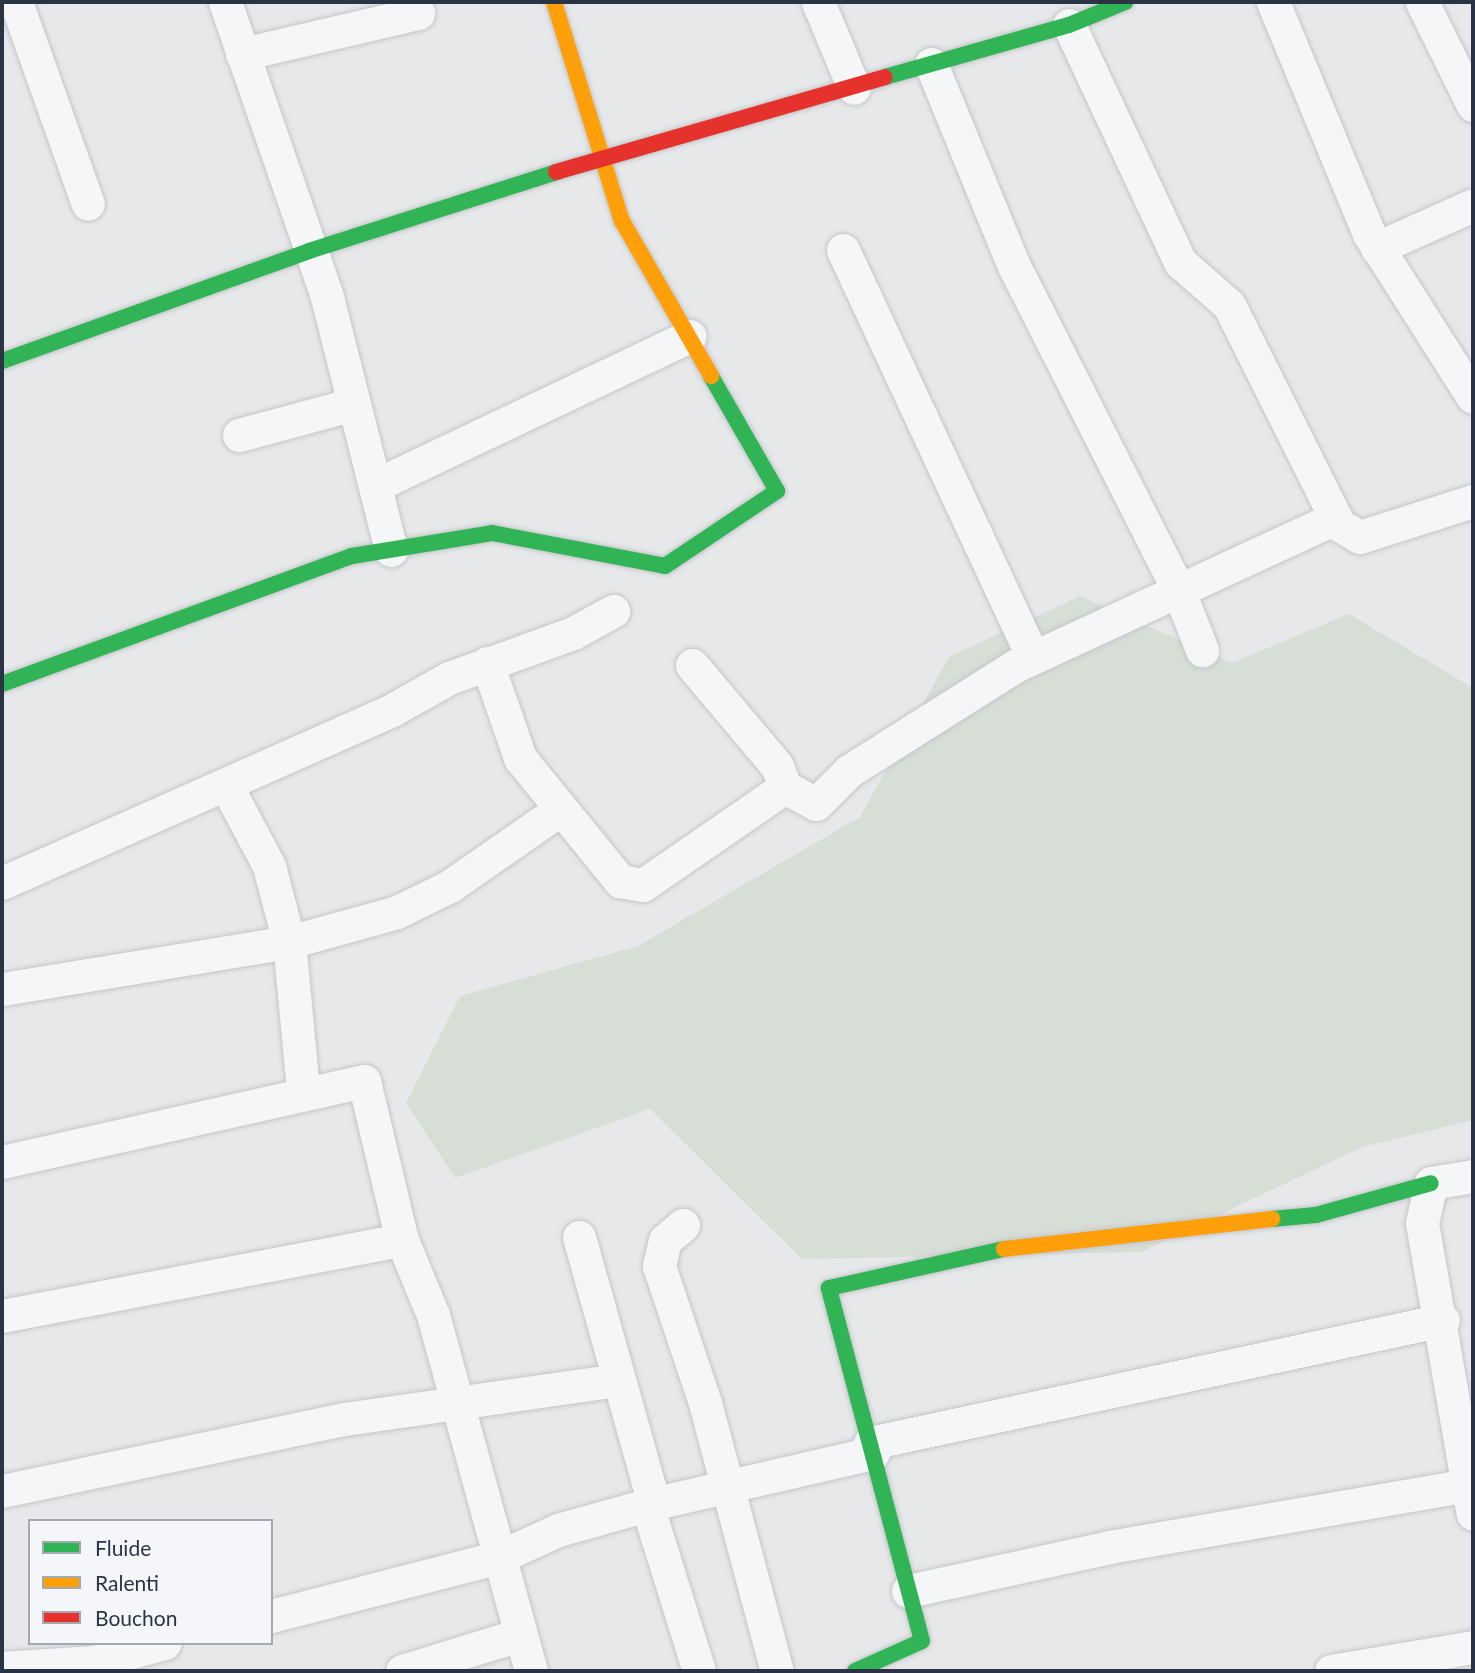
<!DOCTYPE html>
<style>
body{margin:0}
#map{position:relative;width:1475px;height:1673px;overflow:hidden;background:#e6e8ea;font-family:Lato,sans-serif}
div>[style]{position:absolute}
.green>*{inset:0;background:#d6ded6}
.roads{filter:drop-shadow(0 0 2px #c4c6c8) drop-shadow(0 0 2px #c4c6c8)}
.street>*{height:33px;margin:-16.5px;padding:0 16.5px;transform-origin:16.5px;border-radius:16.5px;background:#f5f6f7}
.fast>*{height:16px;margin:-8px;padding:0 8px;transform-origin:8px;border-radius:8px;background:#30b455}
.slow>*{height:16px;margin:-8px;padding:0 8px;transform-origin:8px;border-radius:8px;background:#ff9f0a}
.jam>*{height:16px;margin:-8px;padding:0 8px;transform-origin:8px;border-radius:8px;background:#e5322d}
span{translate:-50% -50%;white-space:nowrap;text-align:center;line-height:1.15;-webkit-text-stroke:5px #f4f6f9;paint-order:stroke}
.frame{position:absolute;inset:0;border:4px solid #2b3445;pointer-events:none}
.legend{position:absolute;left:28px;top:1519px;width:245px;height:126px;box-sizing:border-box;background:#f4f6f9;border:2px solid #a4a8b1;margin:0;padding:9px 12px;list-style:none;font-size:21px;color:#2b3445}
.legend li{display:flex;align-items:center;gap:14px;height:35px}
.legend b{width:35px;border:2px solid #a4a8b1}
</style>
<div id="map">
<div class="green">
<i style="clip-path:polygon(1080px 596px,1232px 663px,1349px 614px,1473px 688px,1473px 1120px,1362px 1147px,1141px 1252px,802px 1259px,650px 1109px,455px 1178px,406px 1103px,460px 996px,638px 946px,860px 817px,949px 657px)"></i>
</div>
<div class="roads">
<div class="street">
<i style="left:16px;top:2px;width:214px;rotate:70.4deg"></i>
<i style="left:225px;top:2px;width:312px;rotate:70.9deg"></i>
<i style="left:327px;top:297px;width:261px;rotate:75.8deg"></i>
<i style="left:818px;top:2px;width:93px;rotate:67.3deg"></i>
<i style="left:1273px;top:2px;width:251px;rotate:67.5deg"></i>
<i style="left:1369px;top:234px;width:193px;rotate:57.5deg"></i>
<i style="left:1422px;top:2px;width:115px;rotate:63.7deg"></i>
<i style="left:1069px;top:25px;width:262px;rotate:64.9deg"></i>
<i style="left:1180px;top:262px;width:65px;rotate:41.3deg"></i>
<i style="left:1229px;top:305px;width:246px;rotate:63.4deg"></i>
<i style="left:1339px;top:525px;width:24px;rotate:30deg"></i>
<i style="left:1360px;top:537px;width:119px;rotate:-17.7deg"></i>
<i style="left:242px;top:54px;width:181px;rotate:-13.1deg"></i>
<i style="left:931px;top:64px;width:218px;rotate:67.7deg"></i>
<i style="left:1014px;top:266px;width:362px;rotate:63.1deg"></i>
<i style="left:1178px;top:589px;width:66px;rotate:68.5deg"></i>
<i style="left:1377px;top:248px;width:105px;rotate:-24.1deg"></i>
<i style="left:843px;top:250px;width:449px;rotate:65deg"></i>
<i style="left:239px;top:435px;width:119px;rotate:-15.1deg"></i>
<i style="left:378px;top:484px;width:345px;rotate:-25.4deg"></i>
<i style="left:487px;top:663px;width:101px;rotate:70.8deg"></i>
<i style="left:520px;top:758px;width:159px;rotate:50.9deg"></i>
<i style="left:620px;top:881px;width:23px;rotate:10deg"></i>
<i style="left:643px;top:885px;width:173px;rotate:-34.6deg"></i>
<i style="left:785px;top:787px;width:22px;rotate:-111deg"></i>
<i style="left:777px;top:766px;width:132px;rotate:-130.1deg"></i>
<i style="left:226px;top:785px;width:92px;rotate:62deg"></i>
<i style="left:269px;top:866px;width:79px;rotate:75.3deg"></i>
<i style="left:289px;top:942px;width:150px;rotate:84.6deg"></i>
<i style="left:785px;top:787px;width:35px;rotate:29deg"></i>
<i style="left:816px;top:804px;width:47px;rotate:-45deg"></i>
<i style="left:849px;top:771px;width:196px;rotate:-32.3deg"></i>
<i style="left:1015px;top:666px;width:353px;rotate:-24.8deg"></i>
<i style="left:2px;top:883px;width:427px;rotate:-23.9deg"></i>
<i style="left:392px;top:710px;width:65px;rotate:-29.3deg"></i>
<i style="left:449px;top:678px;width:132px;rotate:-19.9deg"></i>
<i style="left:573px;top:633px;width:46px;rotate:-28.8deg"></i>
<i style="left:2px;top:989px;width:291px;rotate:-9.3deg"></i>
<i style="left:289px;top:942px;width:112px;rotate:-15.5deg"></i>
<i style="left:397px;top:912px;width:59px;rotate:-26.1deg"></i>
<i style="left:450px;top:886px;width:131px;rotate:-34.8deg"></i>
<i style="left:2px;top:1162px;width:371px;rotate:-12.6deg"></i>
<i style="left:364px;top:1081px;width:163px;rotate:76.6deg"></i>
<i style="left:402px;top:1240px;width:81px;rotate:67.5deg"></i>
<i style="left:433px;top:1315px;width:369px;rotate:74.6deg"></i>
<i style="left:1473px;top:1176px;width:43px;rotate:170.5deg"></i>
<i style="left:1431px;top:1183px;width:41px;rotate:102.7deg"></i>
<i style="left:1422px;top:1223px;width:295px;rotate:80.1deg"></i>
<i style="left:683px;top:1225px;width:23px;rotate:140deg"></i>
<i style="left:665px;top:1240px;width:27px;rotate:103deg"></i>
<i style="left:659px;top:1266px;width:145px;rotate:71.4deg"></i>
<i style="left:705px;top:1403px;width:278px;rotate:75deg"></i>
<i style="left:579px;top:1237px;width:277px;rotate:74.3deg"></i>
<i style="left:2px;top:1316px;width:407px;rotate:-10.8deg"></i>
<i style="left:870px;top:1443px;width:586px;rotate:-12.12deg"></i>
<i style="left:2px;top:1491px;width:349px;rotate:-11.9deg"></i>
<i style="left:344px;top:1419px;width:276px;rotate:-8.1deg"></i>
<i style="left:647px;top:1505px;width:174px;rotate:72.6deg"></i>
<i style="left:908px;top:1591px;width:206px;rotate:-12.3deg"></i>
<i style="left:1109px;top:1547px;width:363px;rotate:-9.8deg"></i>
<i style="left:271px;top:1616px;width:236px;rotate:-14.5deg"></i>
<i style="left:499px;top:1557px;width:65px;rotate:-24.6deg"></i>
<i style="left:558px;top:1530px;width:92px;rotate:-15.7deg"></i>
<i style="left:647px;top:1505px;width:232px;rotate:-13deg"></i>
<i style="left:2px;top:1668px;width:92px;rotate:-3.7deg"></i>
<i style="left:94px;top:1662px;width:73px;rotate:-15deg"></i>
<i style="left:402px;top:1671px;width:122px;rotate:-17.1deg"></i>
<i style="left:1331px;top:1671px;width:144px;rotate:-9.6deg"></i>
</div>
<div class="fast">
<i style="left:885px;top:77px;width:191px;rotate:-15.8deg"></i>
<i style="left:1069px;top:25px;width:61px;rotate:-22.3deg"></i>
<i style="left:2px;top:361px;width:326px;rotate:-19.7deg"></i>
<i style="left:309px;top:251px;width:259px;rotate:-17.7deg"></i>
<i style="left:2px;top:684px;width:373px;rotate:-20.1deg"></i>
<i style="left:352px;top:556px;width:142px;rotate:-9.3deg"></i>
<i style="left:492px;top:533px;width:176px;rotate:10.8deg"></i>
<i style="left:665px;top:566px;width:135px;rotate:-33.8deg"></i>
<i style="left:777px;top:491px;width:133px;rotate:-119.9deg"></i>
<i style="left:1272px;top:1219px;width:44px;rotate:-5.2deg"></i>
<i style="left:1316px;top:1215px;width:119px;rotate:-15.5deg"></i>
<i style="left:855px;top:1671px;width:73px;rotate:-24.1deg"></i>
<i style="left:922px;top:1641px;width:365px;rotate:-104.8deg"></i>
<i style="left:829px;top:1288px;width:179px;rotate:-12.6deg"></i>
</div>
<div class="slow">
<i style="left:554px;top:2px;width:229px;rotate:72.8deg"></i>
<i style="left:622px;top:221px;width:179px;rotate:60.1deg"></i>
<i style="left:1004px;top:1249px;width:270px;rotate:-6.4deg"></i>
</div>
<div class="jam">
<i style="left:556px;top:172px;width:342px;rotate:-16.1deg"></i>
</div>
</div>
<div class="frame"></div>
<ul class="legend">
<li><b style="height:9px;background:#30b455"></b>Fluide</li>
<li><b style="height:9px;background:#ff9f0a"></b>Ralenti</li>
<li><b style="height:9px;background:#e5322d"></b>Bouchon</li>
</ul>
</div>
